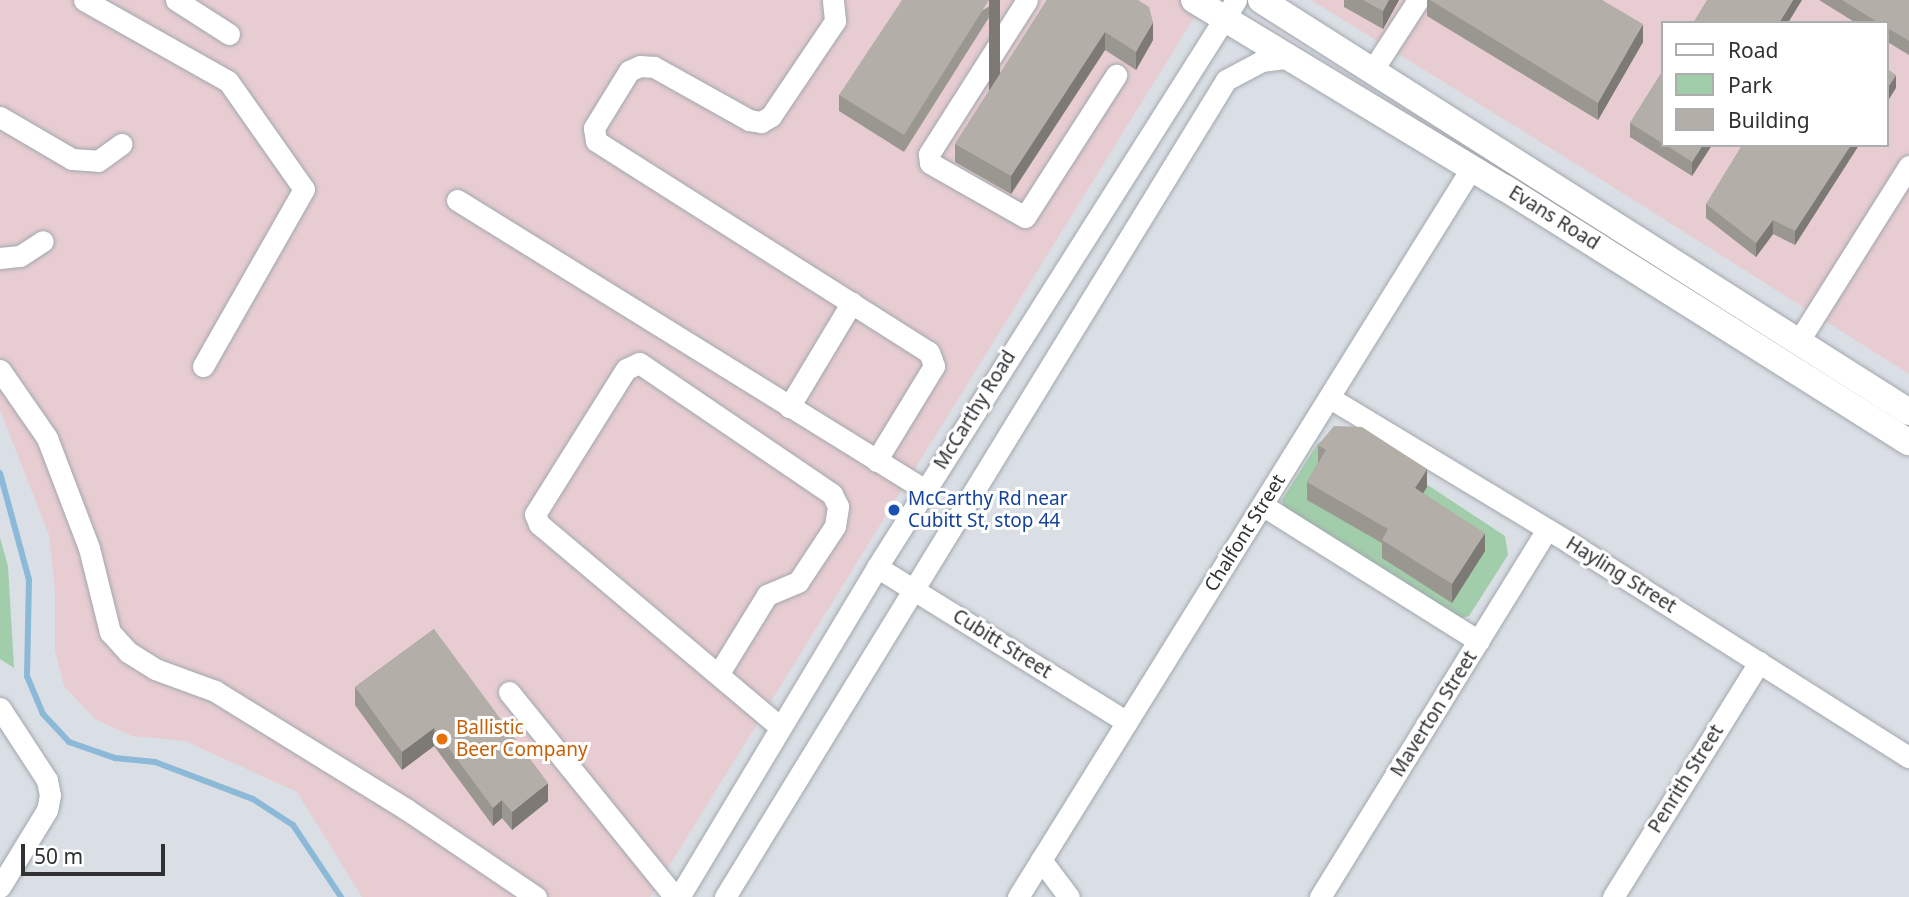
<!DOCTYPE html>
<style>
body{margin:0}
#map{position:relative;width:1909px;height:897px;overflow:hidden;background:#dadfe5;font-family:"Noto Sans",sans-serif}
div>[style]{position:absolute}
.industrial>*{inset:0;background:#e7cdd2}
.green>*{inset:0;background:#a2cdab}
.stream>*{height:6px;margin:-3px;padding:0 3px;transform-origin:3px;border-radius:3px;background:#8cb9d8}
.roads{filter:drop-shadow(0 0 2px #a3a7ae) drop-shadow(0 0 2px #a3a7ae)}
.minor>*{height:21px;margin:-10.5px;padding:0 10.5px;transform-origin:10.5px;border-radius:10.5px;background:#fff}
.major>*{height:26px;margin:-13px;padding:0 13px;transform-origin:13px;border-radius:13px;background:#fff}
.wall>*{inset:0;background:#9a9690}
.shaded-wall>*{inset:0;background:#7d7a76;transform-origin:0 0}
.building>*{inset:0;background:#b3aea8}
.dots>*{width:19px;height:19px;translate:-50% -50%;box-sizing:border-box;border:4px solid #fff;border-radius:50%}
span{translate:-50% -50%;white-space:nowrap;text-align:center;line-height:1.15;-webkit-text-stroke:6px #fff;paint-order:stroke}
.street-label{font-size:19px;color:#2f3133}
.transit-label{font-size:19px;color:#164399}
.left{translate:0 -50%;text-align:left}
.food-label{font-size:19px;color:#c56008}
.legend{position:absolute;left:1661px;top:21px;width:228px;height:126px;box-sizing:border-box;background:#fff;border:2px solid #acadad;margin:0;padding:9px 12px;list-style:none;font-size:21px;color:#2f3133}
.legend li{display:flex;align-items:center;gap:14px;height:35px}
.legend b{width:35px;border:2px solid #acadad}
.scale{position:absolute;left:21px;top:844px;width:144px;height:32px;box-sizing:border-box;border:4px solid #2f3133;border-top:0;padding-left:9px;font-size:21px;line-height:24px;white-space:nowrap;color:#2f3133;-webkit-text-stroke:5px #fff;paint-order:stroke}
</style>
<div id="map">
<div class="industrial">
<i style="clip-path:polygon(0 0,1205px 0,650px 897px,362px 897px,297px 792px,185px 741px,132px 736px,95px 719px,64px 686px,55px 651px,55px 590px,49px 535px,0 410px)"></i>
<i style="clip-path:polygon(evenodd,1311px 0,1909px 0,1909px 374px,1605px 182px,1311px 0,1662px 23px,1886px 23px,1886px 145px,1662px 145px,1662px 23px)"></i>
</div>
<div class="green">
<i style="clip-path:polygon(1355px 437px,1505px 536px,1508px 555px,1469px 616px,1460px 618px,1284px 508px,1282px 500px,1318px 443px,1330px 438px)"></i>
<i style="clip-path:polygon(0 538px,8px 566px,14px 668px,0 659px)"></i>
</div>
<div class="stream">
<i style="left:0;top:473px;width:111px;rotate:74.8deg"></i>
<i style="left:29px;top:580px;width:96px;rotate:91.2deg"></i>
<i style="left:27px;top:676px;width:41px;rotate:67.2deg"></i>
<i style="left:43px;top:714px;width:38px;rotate:47deg"></i>
<i style="left:69px;top:742px;width:49px;rotate:19.2deg"></i>
<i style="left:115px;top:758px;width:40px;rotate:5.7deg"></i>
<i style="left:155px;top:762px;width:105px;rotate:20.7deg"></i>
<i style="left:253px;top:799px;width:48px;rotate:33deg"></i>
<i style="left:293px;top:825px;width:87px;rotate:56.3deg"></i>
</div>
<div class="roads">
<div class="minor">
<i style="left:84px;top:0;width:165px;rotate:29.4deg"></i>
<i style="left:228px;top:81px;width:132px;rotate:54.9deg"></i>
<i style="left:304px;top:189px;width:204px;rotate:119.7deg"></i>
<i style="left:176px;top:0;width:63px;rotate:32.7deg"></i>
<i style="left:1027px;top:0;width:183px;rotate:122.5deg"></i>
<i style="left:929px;top:154px;width:9px;rotate:84deg"></i>
<i style="left:930px;top:163px;width:109px;rotate:29.6deg"></i>
<i style="left:1025px;top:217px;width:169px;rotate:-57.3deg"></i>
<i style="left:833px;top:1px;width:20px;rotate:84deg"></i>
<i style="left:835px;top:21px;width:115px;rotate:124deg"></i>
<i style="left:771px;top:116px;width:12px;rotate:149deg"></i>
<i style="left:761px;top:122px;width:12px;rotate:-171deg"></i>
<i style="left:749px;top:120px;width:109px;rotate:-150.8deg"></i>
<i style="left:654px;top:67px;width:14px;rotate:-176deg"></i>
<i style="left:640px;top:66px;width:12px;rotate:156deg"></i>
<i style="left:629px;top:71px;width:67px;rotate:121.6deg"></i>
<i style="left:594px;top:128px;width:13px;rotate:81deg"></i>
<i style="left:596px;top:141px;width:394px;rotate:32.4deg"></i>
<i style="left:929px;top:352px;width:15px;rotate:70deg"></i>
<i style="left:934px;top:366px;width:111px;rotate:121.4deg"></i>
<i style="left:1372px;top:71px;width:85px;rotate:-57.1deg"></i>
<i style="left:0;top:117px;width:83px;rotate:30.3deg"></i>
<i style="left:72px;top:159px;width:26px;rotate:4deg"></i>
<i style="left:98px;top:161px;width:29px;rotate:-36deg"></i>
<i style="left:457px;top:200px;width:551px;rotate:31.78deg"></i>
<i style="left:0;top:258px;width:20px;rotate:-6deg"></i>
<i style="left:20px;top:256px;width:27px;rotate:-33deg"></i>
<i style="left:1798px;top:342px;width:208px;rotate:-57.8deg"></i>
<i style="left:0;top:370px;width:83px;rotate:55.3deg"></i>
<i style="left:47px;top:438px;width:118px;rotate:69.1deg"></i>
<i style="left:89px;top:548px;width:87px;rotate:76deg"></i>
<i style="left:110px;top:632px;width:27px;rotate:48deg"></i>
<i style="left:128px;top:652px;width:32px;rotate:32deg"></i>
<i style="left:155px;top:669px;width:64px;rotate:20.1deg"></i>
<i style="left:215px;top:691px;width:225px;rotate:31.7deg"></i>
<i style="left:406px;top:809px;width:157px;rotate:34.1deg"></i>
<i style="left:1330px;top:398px;width:280px;rotate:31.1deg"></i>
<i style="left:1570px;top:543px;width:401px;rotate:32.3deg"></i>
<i style="left:789px;top:407px;width:122px;rotate:-59deg"></i>
<i style="left:1262px;top:505px;width:256px;rotate:32.1deg"></i>
<i style="left:877px;top:567px;width:294px;rotate:31.8deg"></i>
<i style="left:719px;top:673px;width:92px;rotate:-58.4deg"></i>
<i style="left:767px;top:595px;width:34px;rotate:-23deg"></i>
<i style="left:798px;top:582px;width:67px;rotate:-56.5deg"></i>
<i style="left:835px;top:526px;width:20px;rotate:-81deg"></i>
<i style="left:838px;top:506px;width:13px;rotate:-117deg"></i>
<i style="left:832px;top:494px;width:233px;rotate:-145.8deg"></i>
<i style="left:639px;top:363px;width:14px;rotate:155deg"></i>
<i style="left:626px;top:369px;width:171px;rotate:122.1deg"></i>
<i style="left:535px;top:514px;width:11px;rotate:68deg"></i>
<i style="left:539px;top:524px;width:314px;rotate:40.1deg"></i>
<i style="left:509px;top:692px;width:264px;rotate:51deg"></i>
<i style="left:0;top:708px;width:86px;rotate:56.9deg"></i>
<i style="left:47px;top:780px;width:15px;rotate:79deg"></i>
<i style="left:50px;top:795px;width:15px;rotate:101deg"></i>
<i style="left:47px;top:810px;width:90px;rotate:121.4deg"></i>
<i style="left:1041px;top:860px;width:46px;rotate:52.9deg"></i>
<i style="left:679px;top:897px;width:385px;rotate:-59deg"></i>
<i style="left:877px;top:567px;width:671px;rotate:-57.66deg"></i>
<i style="left:725px;top:897px;width:958px;rotate:-58.48deg"></i>
<i style="left:1226px;top:80px;width:40px;rotate:-28deg"></i>
<i style="left:1261px;top:61px;width:26px;rotate:-7deg"></i>
<i style="left:1018px;top:897px;width:860px;rotate:-58.12deg"></i>
<i style="left:1320px;top:897px;width:432px;rotate:-58.3deg"></i>
<i style="left:1613px;top:897px;width:277px;rotate:-58.1deg"></i>
</div>
<div class="major">
<i style="left:1194px;top:0;width:363px;rotate:31.2deg"></i>
<i style="left:1505px;top:188px;width:477px;rotate:32.2deg"></i>
<i style="left:1261px;top:0;width:768px;rotate:32.45deg"></i>
</div>
</div>
<div class="wall">
<i style="clip-path:polygon(1000px 0,904px 152px,839px 111px,839px 95px)"></i>
<i style="clip-path:polygon(1047px 0,1153px 40px,1136px 70px,1105px 50px,1011px 194px,955px 162px,955px 144px)"></i>
<i style="clip-path:polygon(1344px 0,1399px 0,1383px 29px,1344px 7px)"></i>
<i style="clip-path:polygon(1427px 0,1602px 0,1643px 42px,1598px 120px,1427px 16px)"></i>
<i style="clip-path:polygon(1819px 0,1909px 0,1909px 55px,1886px 41px,1886px 23px,1856px 23px)"></i>
<i style="clip-path:polygon(1662px 72px,1662px 145px,1712px 145px,1692px 176px,1630px 137px,1630px 123px)"></i>
<i style="clip-path:polygon(1859px 145px,1795px 245px,1773px 234px,1756px 257px,1706px 218px,1706px 204px)"></i>
<i style="clip-path:polygon(1318px 445px,1427px 487px,1423px 493px,1485px 551px,1452px 603px,1382px 558px,1382px 543px,1307px 500px,1307px 482px,1318px 463px)"></i>
<i style="clip-path:polygon(434px 629px,548px 801px,512px 830px,502px 818px,493px 826px,434px 746px,402px 770px,355px 705px,355px 687px)"></i>
</div>
<div class="shaded-wall">
<i style="left:989px;top:0;width:11px;height:160px"></i>
<i style="clip-path:polygon(1389px 0,1399px 0,1383px 29px,1383px 11px)"></i>
<i style="clip-path:polygon(1793px 0,1802px 0,1788px 23px,1779px 23px)"></i>
<i style="clip-path:polygon(1153px 22px,1153px 40px,1136px 70px,1136px 52px)"></i>
<i style="clip-path:polygon(1643px 24px,1643px 42px,1598px 120px,1598px 103px)"></i>
<i style="clip-path:polygon(1105px 32px,1105px 50px,1011px 194px,1011px 176px)"></i>
<i style="clip-path:polygon(1896px 75px,1896px 88px,1886px 104px,1886px 90px)"></i>
<i style="clip-path:polygon(1703px 145px,1712px 145px,1692px 176px,1692px 162px)"></i>
<i style="clip-path:polygon(1851px 145px,1859px 145px,1795px 245px,1795px 231px)"></i>
<i style="clip-path:polygon(1773px 220px,1773px 234px,1756px 257px,1756px 243px)"></i>
<i style="clip-path:polygon(1427px 469px,1427px 487px,1415px 506px,1415px 488px)"></i>
<i style="clip-path:polygon(1485px 533px,1485px 551px,1452px 603px,1452px 584px)"></i>
<i style="clip-path:polygon(434px 728px,434px 746px,402px 770px,402px 752px)"></i>
<i style="clip-path:polygon(548px 783px,548px 801px,512px 830px,512px 812px)"></i>
<i style="clip-path:polygon(502px 800px,502px 818px,493px 826px,493px 808px)"></i>
</div>
<div class="building">
<i style="clip-path:polygon(902px 0,989px 0,904px 135px,839px 95px)"></i>
<i style="clip-path:polygon(1047px 0,1138px 0,1149px 7px,1153px 22px,1136px 52px,1105px 32px,1011px 176px,955px 144px)"></i>
<i style="clip-path:polygon(1363px 0,1389px 0,1383px 11px)"></i>
<i style="clip-path:polygon(1430px 0,1602px 0,1643px 24px,1598px 103px)"></i>
<i style="clip-path:polygon(1707px 0,1793px 0,1779px 23px,1693px 23px)"></i>
<i style="clip-path:polygon(1842px 0,1909px 0,1909px 41px,1886px 27px,1886px 23px,1879px 23px)"></i>
<i style="clip-path:polygon(1886px 68px,1896px 75px,1886px 90px)"></i>
<i style="clip-path:polygon(1662px 72px,1662px 143px,1630px 123px)"></i>
<i style="clip-path:polygon(1666px 145px,1703px 145px,1692px 162px)"></i>
<i style="clip-path:polygon(1742px 145px,1851px 145px,1795px 231px,1773px 220px,1756px 243px,1706px 204px)"></i>
<i style="clip-path:polygon(1334px 426px,1362px 427px,1427px 469px,1415px 488px,1485px 533px,1452px 584px,1382px 540px,1388px 529px,1307px 482px,1326px 450px,1318px 445px)"></i>
<i style="clip-path:polygon(434px 629px,548px 783px,512px 812px,502px 800px,493px 808px,434px 728px,402px 752px,355px 687px)"></i>
</div>
<div class="dots">
<i style="left:894px;top:510px;background:#1a4fb4"></i>
<i style="left:442px;top:739px;background:#e8710a"></i>
</div>
<div class="street-label">
<span style="left:1554px;top:218px;rotate:32deg">Evans Road</span>
<span style="left:975px;top:410px;rotate:-58deg">McCarthy Road</span>
<span style="left:1245px;top:533px;rotate:-58deg">Chalfont Street</span>
<span style="left:1621px;top:575px;rotate:32deg">Hayling Street</span>
<span style="left:1002px;top:644px;rotate:32deg">Cubitt Street</span>
<span style="left:1434px;top:714px;rotate:-58deg">Maverton Street</span>
<span style="left:1686px;top:779px;rotate:-58deg">Penrith Street</span>
</div>
<div class="transit-label">
<span class="left" style="left:908px;top:510px">McCarthy Rd near<br>Cubitt St, stop 44</span>
</div>
<div class="food-label">
<span class="left" style="left:456px;top:739px">Ballistic<br>Beer Company</span>
</div>
<ul class="legend">
<li><b style="height:9px;background:#fff"></b>Road</li>
<li><b style="height:19px;background:#a2cdab"></b>Park</li>
<li><b style="height:19px;background:#b3aea8"></b>Building</li>
</ul>
<div class="scale">50 m</div>
</div>
